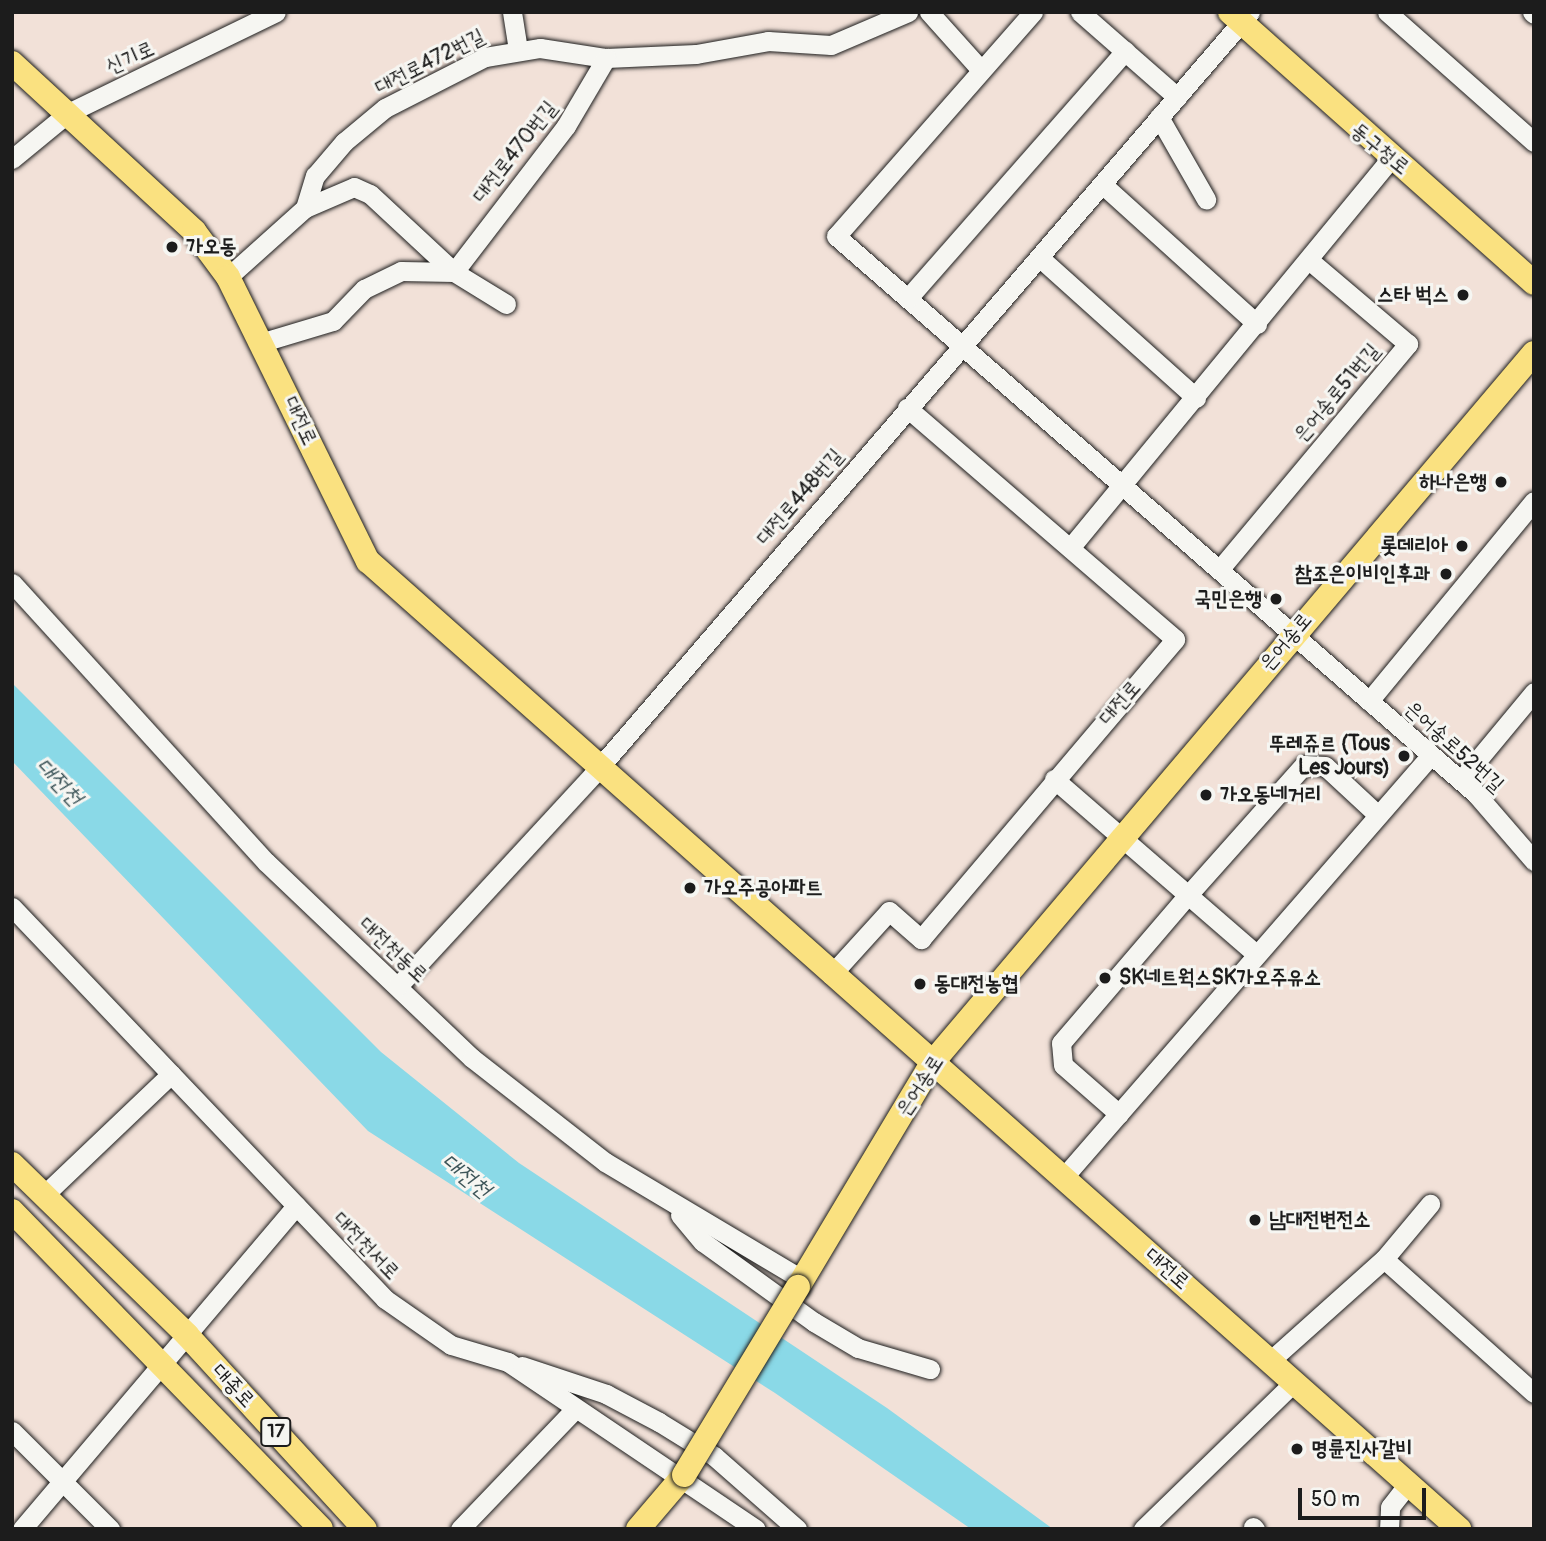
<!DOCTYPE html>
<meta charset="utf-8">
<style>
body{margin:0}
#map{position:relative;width:1546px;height:1541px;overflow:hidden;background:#f2e1d8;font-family:Pangolin,"Poor Story",sans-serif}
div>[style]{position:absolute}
.water>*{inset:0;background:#8ad9e7}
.roads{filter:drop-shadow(0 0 2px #1c1c1c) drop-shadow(0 0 2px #1c1c1c)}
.minor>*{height:19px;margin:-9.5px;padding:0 9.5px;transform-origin:9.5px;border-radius:9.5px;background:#f6f6f2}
.major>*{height:24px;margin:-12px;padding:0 12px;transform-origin:12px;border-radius:12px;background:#fae180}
.bridges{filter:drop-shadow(0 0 2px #1c1c1c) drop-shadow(0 0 2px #1c1c1c)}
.major-bridge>*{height:24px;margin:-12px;padding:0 12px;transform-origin:12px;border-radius:12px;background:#fae180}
.dots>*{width:19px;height:19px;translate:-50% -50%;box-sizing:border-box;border:4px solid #f6f6f2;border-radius:50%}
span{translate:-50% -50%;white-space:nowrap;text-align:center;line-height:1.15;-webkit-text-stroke:6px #f6f6f2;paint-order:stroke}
.shield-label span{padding:2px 5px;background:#f6f6f2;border:2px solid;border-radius:5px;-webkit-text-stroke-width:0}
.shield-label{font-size:19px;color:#1c1c1c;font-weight:700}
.street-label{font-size:21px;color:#1c1c1c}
.poi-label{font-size:21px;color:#1c1c1c;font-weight:700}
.left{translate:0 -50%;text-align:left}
.right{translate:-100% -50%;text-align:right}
.water-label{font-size:23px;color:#3d5559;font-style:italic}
.frame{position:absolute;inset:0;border:14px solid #1c1c1c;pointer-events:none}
.scale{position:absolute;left:1298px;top:1488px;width:128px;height:32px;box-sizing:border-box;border:4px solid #1c1c1c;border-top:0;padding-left:9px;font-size:21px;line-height:24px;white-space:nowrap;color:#1c1c1c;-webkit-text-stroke:5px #f6f6f2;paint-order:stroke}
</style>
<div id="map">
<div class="water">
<i style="clip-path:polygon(12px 683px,381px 1052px,519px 1163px,887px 1408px,1053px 1529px,971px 1529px,775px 1393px,368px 1131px,12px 761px)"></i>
</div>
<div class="roads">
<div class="minor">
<i style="left:512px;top:12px;width:37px;rotate:81deg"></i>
<i style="left:929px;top:12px;width:78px;rotate:48.1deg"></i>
<i style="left:1033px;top:12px;width:298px;rotate:131.3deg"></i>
<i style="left:836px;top:236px;width:849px;rotate:41.08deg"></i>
<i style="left:1476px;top:794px;width:89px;rotate:49.1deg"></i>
<i style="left:1080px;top:12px;width:129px;rotate:41.2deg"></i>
<i style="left:1387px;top:12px;width:196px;rotate:41.5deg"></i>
<i style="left:1532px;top:12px;width:3px;rotate:45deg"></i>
<i style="left:1159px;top:117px;width:95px;rotate:60.2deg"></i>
<i style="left:12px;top:159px;width:72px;rotate:-39.4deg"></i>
<i style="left:68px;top:113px;width:231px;rotate:-25.9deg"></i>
<i style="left:1102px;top:184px;width:209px;rotate:42.1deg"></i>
<i style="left:305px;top:208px;width:53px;rotate:-23.2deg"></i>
<i style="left:354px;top:187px;width:17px;rotate:24deg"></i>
<i style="left:370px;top:194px;width:115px;rotate:42.9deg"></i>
<i style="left:454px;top:272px;width:61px;rotate:31.6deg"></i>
<i style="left:1039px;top:257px;width:211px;rotate:41.9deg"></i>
<i style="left:228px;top:277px;width:103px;rotate:-41.9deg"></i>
<i style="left:305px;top:208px;width:34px;rotate:-73deg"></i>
<i style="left:315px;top:176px;width:45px;rotate:-49.5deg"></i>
<i style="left:344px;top:142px;width:53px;rotate:-39.7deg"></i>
<i style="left:385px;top:108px;width:112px;rotate:-27deg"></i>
<i style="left:485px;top:57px;width:56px;rotate:-9.3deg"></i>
<i style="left:540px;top:48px;width:67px;rotate:8.6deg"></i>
<i style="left:606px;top:58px;width:90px;rotate:-2.5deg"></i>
<i style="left:696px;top:54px;width:73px;rotate:-10.2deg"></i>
<i style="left:768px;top:41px;width:63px;rotate:3.6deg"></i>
<i style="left:831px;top:45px;width:84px;rotate:-23.2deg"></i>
<i style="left:908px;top:298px;width:329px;rotate:-48.7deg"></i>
<i style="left:263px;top:342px;width:73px;rotate:-16.7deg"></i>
<i style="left:333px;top:321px;width:45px;rotate:-45.9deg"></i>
<i style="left:364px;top:289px;width:41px;rotate:-25.9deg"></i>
<i style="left:401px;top:271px;width:53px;rotate:1.1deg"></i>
<i style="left:454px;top:272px;width:184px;rotate:-52.5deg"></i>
<i style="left:566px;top:126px;width:79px;rotate:-59.5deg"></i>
<i style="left:1070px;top:548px;width:507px;rotate:-50.53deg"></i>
<i style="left:1219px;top:570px;width:295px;rotate:-50.1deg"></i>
<i style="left:1408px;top:344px;width:128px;rotate:-139.7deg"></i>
<i style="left:12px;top:583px;width:377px;rotate:47.7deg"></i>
<i style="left:266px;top:862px;width:284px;rotate:43.6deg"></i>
<i style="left:472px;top:1058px;width:169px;rotate:38deg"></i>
<i style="left:605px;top:1162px;width:230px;rotate:30.8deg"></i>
<i style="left:1369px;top:701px;width:259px;rotate:-50.5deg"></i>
<i style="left:1054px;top:779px;width:266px;rotate:40.9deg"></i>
<i style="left:1461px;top:780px;width:114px;rotate:-50.3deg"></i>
<i style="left:12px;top:907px;width:541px;rotate:46.42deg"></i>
<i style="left:385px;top:1299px;width:80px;rotate:34.9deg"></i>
<i style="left:451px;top:1345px;width:59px;rotate:16.6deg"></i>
<i style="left:508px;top:1362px;width:299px;rotate:34deg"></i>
<i style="left:831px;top:975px;width:86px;rotate:-47.8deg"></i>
<i style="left:889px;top:911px;width:43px;rotate:41.2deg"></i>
<i style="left:921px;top:939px;width:393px;rotate:-49.7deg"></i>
<i style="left:1175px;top:639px;width:354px;rotate:-139.2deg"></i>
<i style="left:398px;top:986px;width:295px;rotate:-47.3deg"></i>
<i style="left:598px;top:769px;width:999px;rotate:-49.26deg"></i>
<i style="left:1119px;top:1114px;width:74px;rotate:-138.8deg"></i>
<i style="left:1063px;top:1065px;width:22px;rotate:-95deg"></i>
<i style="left:1061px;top:1043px;width:195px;rotate:-49.4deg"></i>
<i style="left:1188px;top:895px;width:174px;rotate:-48.3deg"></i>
<i style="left:1304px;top:765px;width:21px;rotate:3deg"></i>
<i style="left:1325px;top:766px;width:72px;rotate:42.8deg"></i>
<i style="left:1062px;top:1179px;width:562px;rotate:-48.97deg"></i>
<i style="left:43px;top:1196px;width:177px;rotate:-43.6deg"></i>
<i style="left:680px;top:1215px;width:35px;rotate:50deg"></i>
<i style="left:703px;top:1242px;width:137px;rotate:35.8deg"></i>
<i style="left:814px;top:1322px;width:51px;rotate:30.6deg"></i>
<i style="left:858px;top:1348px;width:75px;rotate:16.3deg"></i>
<i style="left:1384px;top:1259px;width:201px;rotate:41.8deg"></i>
<i style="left:1271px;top:1360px;width:152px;rotate:-41.8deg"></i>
<i style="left:1384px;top:1259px;width:72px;rotate:-50.1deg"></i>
<i style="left:522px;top:1366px;width:89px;rotate:18.4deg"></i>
<i style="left:606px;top:1394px;width:60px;rotate:27.8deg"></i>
<i style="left:659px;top:1422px;width:65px;rotate:31.7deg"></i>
<i style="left:714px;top:1456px;width:111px;rotate:41.3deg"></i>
<i style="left:12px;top:1431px;width:139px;rotate:45deg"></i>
<i style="left:1253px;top:1527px;width:3px;rotate:45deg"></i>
<i style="left:22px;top:1529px;width:424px;rotate:-49.7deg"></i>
<i style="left:460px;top:1529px;width:166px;rotate:-46.2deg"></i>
<i style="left:1143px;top:1529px;width:212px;rotate:-44.2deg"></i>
<i style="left:1389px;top:1529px;width:22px;rotate:-87deg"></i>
<i style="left:1390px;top:1507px;width:29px;rotate:-52deg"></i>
</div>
<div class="major">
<i style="left:1230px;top:12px;width:407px;rotate:41.7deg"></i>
<i style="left:12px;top:63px;width:248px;rotate:42.7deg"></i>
<i style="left:194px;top:231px;width:57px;rotate:53.5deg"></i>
<i style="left:228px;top:277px;width:317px;rotate:63.8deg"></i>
<i style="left:368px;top:561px;width:1459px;rotate:41.58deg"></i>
<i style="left:12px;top:1164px;width:245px;rotate:44.3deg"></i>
<i style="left:187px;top:1335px;width:263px;rotate:47.5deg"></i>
<i style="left:12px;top:1211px;width:443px;rotate:45.8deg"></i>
<i style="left:798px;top:1287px;width:261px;rotate:-59.1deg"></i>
<i style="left:932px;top:1063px;width:931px;rotate:-49.71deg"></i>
<i style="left:638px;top:1529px;width:71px;rotate:-49.6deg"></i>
</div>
</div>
<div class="bridges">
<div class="major-bridge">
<i style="left:684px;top:1475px;width:220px;rotate:-58.8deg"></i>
</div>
</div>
<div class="dots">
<i style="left:172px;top:247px;background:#1c1c1c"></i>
<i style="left:1463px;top:295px;background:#1c1c1c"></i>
<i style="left:1501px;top:482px;background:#1c1c1c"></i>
<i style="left:1462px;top:546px;background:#1c1c1c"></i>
<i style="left:1446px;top:574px;background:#1c1c1c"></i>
<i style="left:1276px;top:599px;background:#1c1c1c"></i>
<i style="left:1404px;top:756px;background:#1c1c1c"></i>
<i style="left:1206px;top:795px;background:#1c1c1c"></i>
<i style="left:690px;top:888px;background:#1c1c1c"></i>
<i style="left:1105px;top:978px;background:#1c1c1c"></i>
<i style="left:920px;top:984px;background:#1c1c1c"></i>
<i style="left:1255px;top:1220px;background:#1c1c1c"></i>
<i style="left:1297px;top:1449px;background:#1c1c1c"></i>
</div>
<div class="shield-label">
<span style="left:276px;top:1432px">17</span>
</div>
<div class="street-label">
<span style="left:130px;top:58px;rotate:-24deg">신기로</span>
<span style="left:430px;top:62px;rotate:-27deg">대전로472번길</span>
<span style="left:1380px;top:149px;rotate:39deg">동구청로</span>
<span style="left:515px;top:152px;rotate:-52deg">대전로470번길</span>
<span style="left:1337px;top:393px;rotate:-50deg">은어송로51번길</span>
<span style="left:300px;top:421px;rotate:65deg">대전로</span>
<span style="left:800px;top:497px;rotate:-49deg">대전로448번길</span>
<span style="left:1286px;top:642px;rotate:-50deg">은어송로</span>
<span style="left:1120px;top:703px;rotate:-49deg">대전로</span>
<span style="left:1454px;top:747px;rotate:42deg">은어송로52번길</span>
<span style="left:393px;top:950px;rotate:43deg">대전천동로</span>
<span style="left:920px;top:1086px;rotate:-57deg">은어송로</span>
<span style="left:366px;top:1246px;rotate:46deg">대전천서로</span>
<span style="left:1167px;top:1269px;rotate:41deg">대전로</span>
<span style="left:233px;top:1386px;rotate:47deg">대종로</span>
</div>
<div class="poi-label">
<span class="left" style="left:186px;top:247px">가오동</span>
<span class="right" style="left:1449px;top:295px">스타 벅스</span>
<span class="right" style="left:1487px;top:482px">하나은행</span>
<span class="right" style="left:1448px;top:546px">롯데리아</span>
<span class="right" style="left:1430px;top:574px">참조은이비인후과</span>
<span class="right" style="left:1262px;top:599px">국민은행</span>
<span class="right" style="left:1390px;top:756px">뚜레쥬르 (Tous<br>Les Jours)</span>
<span class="left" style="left:1220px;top:795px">가오동네거리</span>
<span class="left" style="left:704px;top:888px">가오주공아파트</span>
<span class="left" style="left:1119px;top:978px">SK네트웍스SK가오주유소</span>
<span class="left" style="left:934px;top:984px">동대전농협</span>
<span class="left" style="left:1269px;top:1220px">남대전변전소</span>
<span class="left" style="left:1311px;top:1449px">명륜진사갈비</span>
</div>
<div class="water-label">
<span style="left:59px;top:782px;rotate:46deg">대전천</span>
<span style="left:466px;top:1176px;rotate:39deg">대전천</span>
</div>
<div class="frame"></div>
<div class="scale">50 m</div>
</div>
